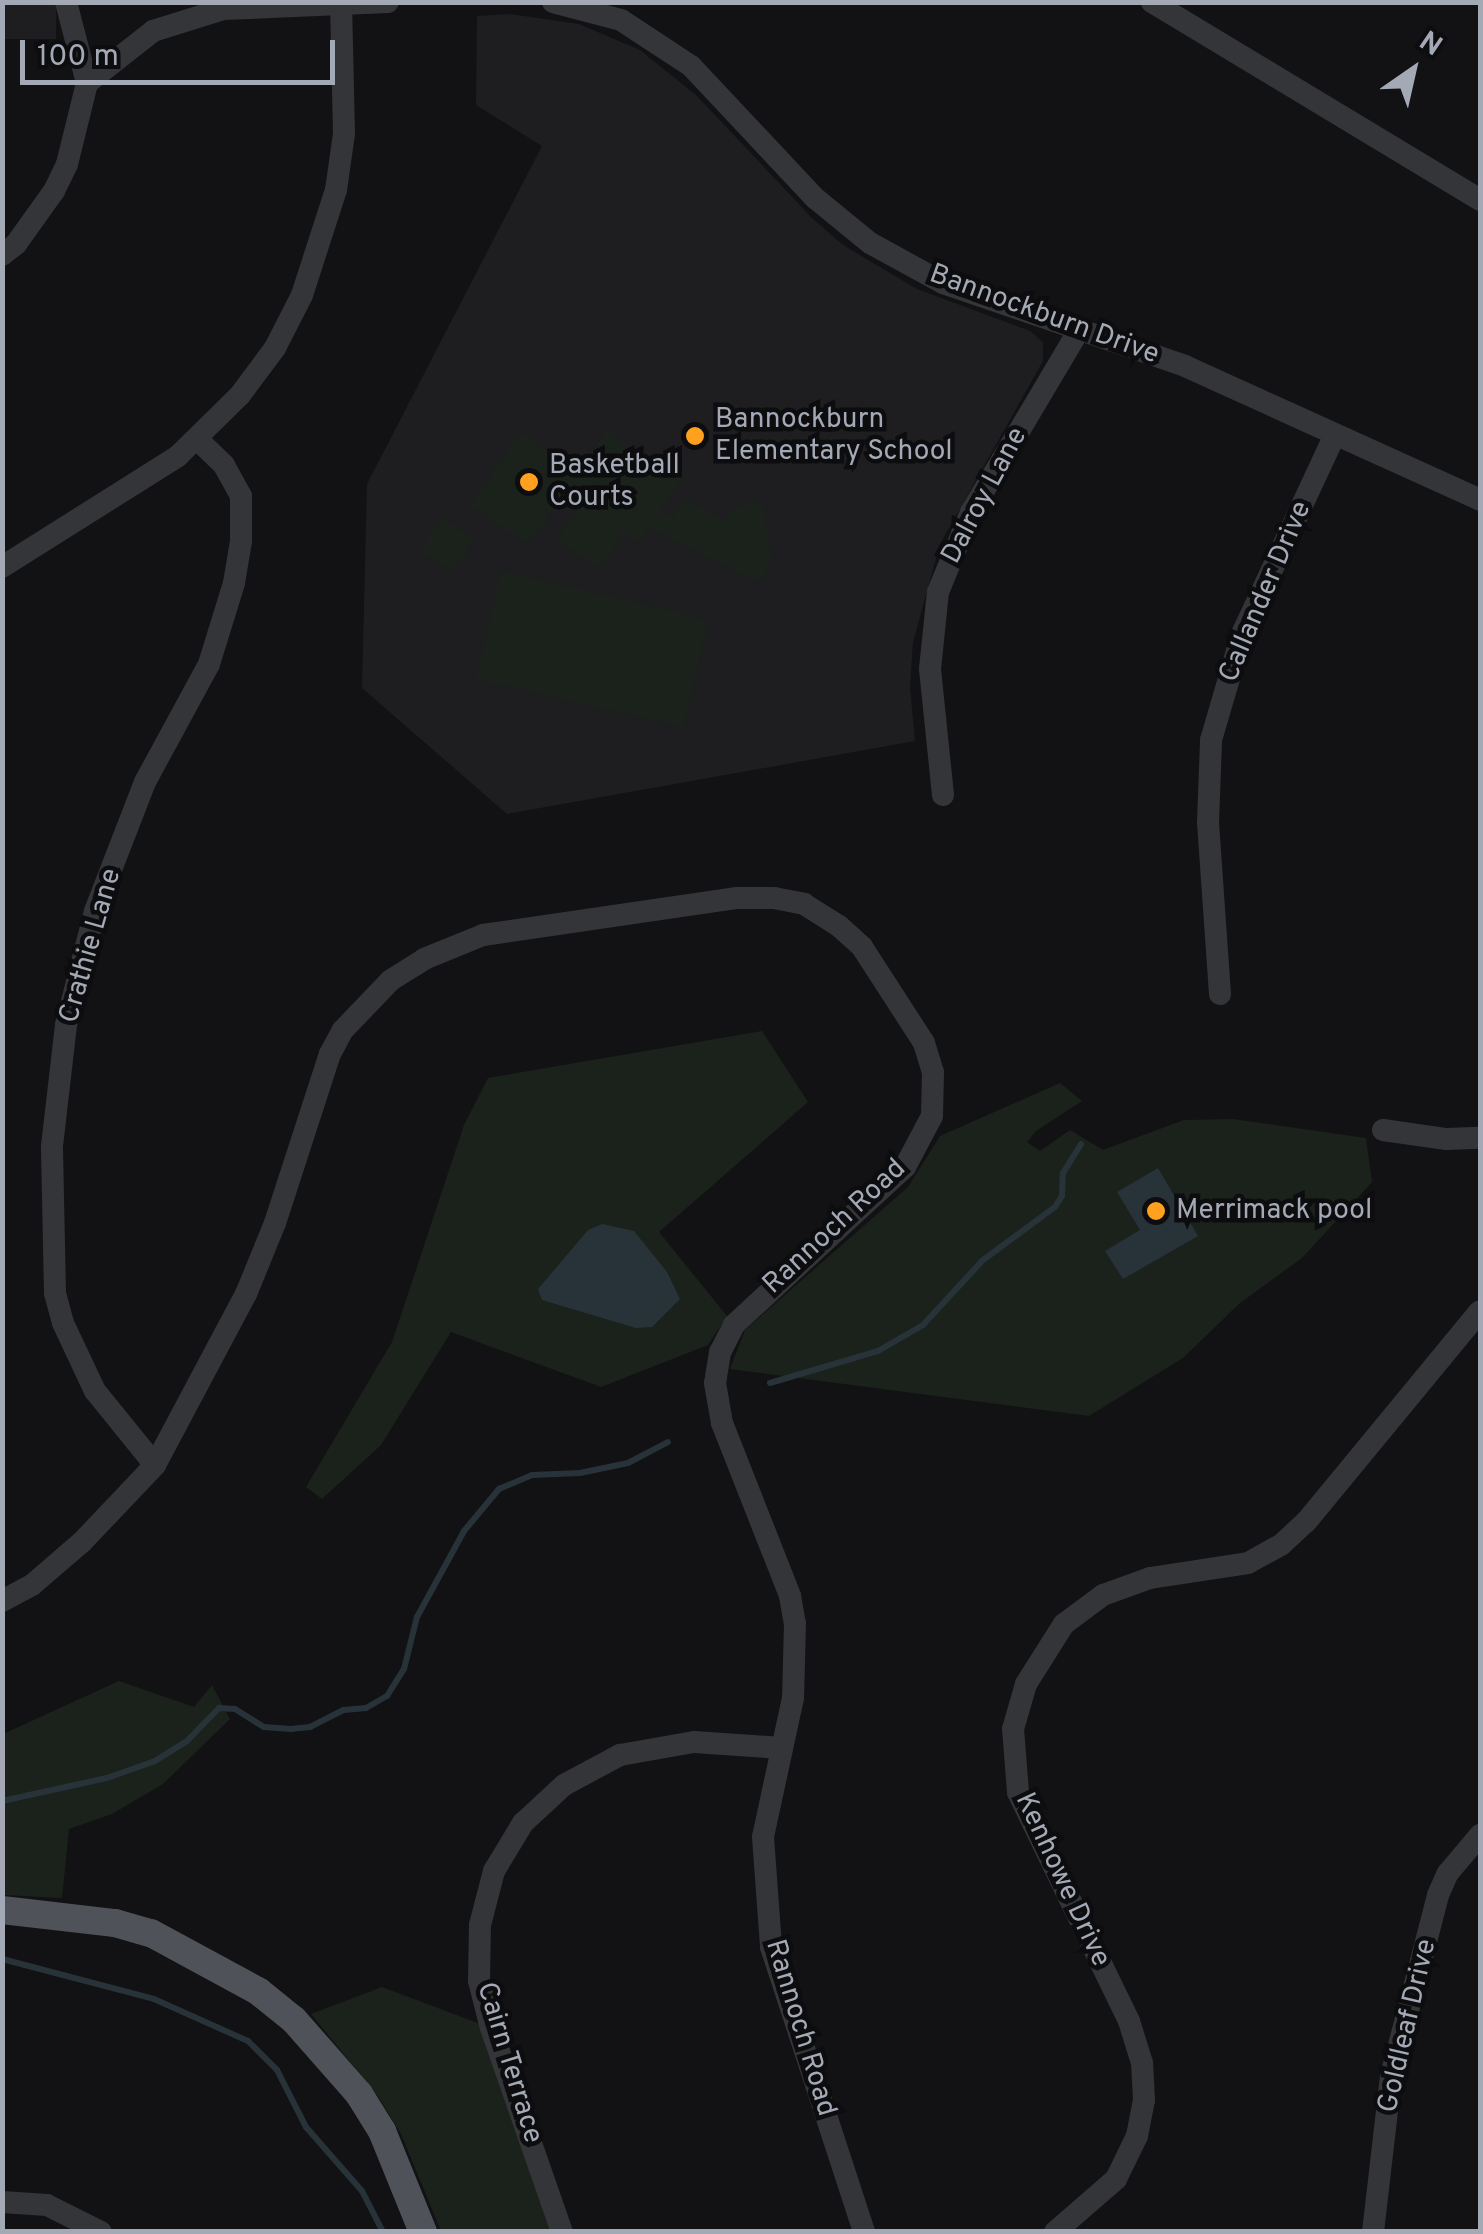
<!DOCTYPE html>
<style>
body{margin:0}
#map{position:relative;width:1483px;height:2234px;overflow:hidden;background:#121214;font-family:Overpass,sans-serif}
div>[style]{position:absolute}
.built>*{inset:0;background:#1e1e21;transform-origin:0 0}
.green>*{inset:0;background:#1a221b;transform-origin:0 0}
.water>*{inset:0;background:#283339}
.stream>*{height:6px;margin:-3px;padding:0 3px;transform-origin:3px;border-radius:3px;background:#283339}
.minor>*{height:22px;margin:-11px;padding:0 11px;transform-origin:11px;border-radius:11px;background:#333539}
.major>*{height:28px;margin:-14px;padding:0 14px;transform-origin:14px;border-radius:14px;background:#4f5259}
.dots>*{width:28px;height:28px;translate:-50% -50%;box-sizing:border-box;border:5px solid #0d0d0f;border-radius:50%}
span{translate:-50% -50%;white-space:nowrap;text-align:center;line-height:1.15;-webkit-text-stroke:9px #0d0d0f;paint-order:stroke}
.street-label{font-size:28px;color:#a3aab6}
.poi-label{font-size:28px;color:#a3aab6}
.left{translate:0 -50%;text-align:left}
.frame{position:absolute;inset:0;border:5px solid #a3aab6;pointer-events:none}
.north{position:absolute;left:1363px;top:20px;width:100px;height:100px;-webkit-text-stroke:8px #0d0d0f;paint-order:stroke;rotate:34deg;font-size:28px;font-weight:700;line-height:40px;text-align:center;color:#a3aab6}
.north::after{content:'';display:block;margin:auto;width:35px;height:45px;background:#a3aab6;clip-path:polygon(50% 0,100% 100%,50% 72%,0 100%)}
.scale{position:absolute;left:20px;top:40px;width:315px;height:45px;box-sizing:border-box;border:5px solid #a3aab6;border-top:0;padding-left:12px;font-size:30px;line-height:35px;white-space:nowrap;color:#a3aab6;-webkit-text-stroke:8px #0d0d0f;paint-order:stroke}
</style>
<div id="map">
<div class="built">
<i style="left:2px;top:3px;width:54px;height:36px"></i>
<i style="clip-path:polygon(510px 14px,579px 24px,640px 50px,697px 96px,811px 217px,843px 245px,917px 289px,1030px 331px,1043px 342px,1043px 361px,940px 544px,913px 642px,910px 687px,915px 741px,507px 814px,362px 688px,367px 484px,542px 146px,476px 105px,477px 16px)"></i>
</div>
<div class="green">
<i style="clip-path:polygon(607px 430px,682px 479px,640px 542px,623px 532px,600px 568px,557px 541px,581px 504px,564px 493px,528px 545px,470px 506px,520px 433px,579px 471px)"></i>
<i style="clip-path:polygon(684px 498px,724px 521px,731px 509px,762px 500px,772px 562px,759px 582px,651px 529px,662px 512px,673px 518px)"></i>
<i style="left:442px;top:518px;width:38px;height:39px;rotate:33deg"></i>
<i style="left:501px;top:571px;width:213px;height:111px;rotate:13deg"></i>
<i style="clip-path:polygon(762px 1031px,808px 1102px,659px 1232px,727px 1316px,708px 1345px,601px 1387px,451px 1332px,381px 1445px,322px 1499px,306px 1487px,392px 1342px,464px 1125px,488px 1078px)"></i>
<i style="clip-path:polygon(1060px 1083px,1082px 1101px,1036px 1131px,1027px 1142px,1040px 1151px,1070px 1130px,1103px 1150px,1184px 1120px,1233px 1119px,1366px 1138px,1372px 1182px,1302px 1258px,1240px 1303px,1183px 1358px,1089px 1416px,730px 1369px,745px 1330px,908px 1187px,940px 1136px)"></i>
<i style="clip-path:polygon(119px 1681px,194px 1707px,212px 1685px,230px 1719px,163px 1784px,112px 1814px,69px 1829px,62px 1898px,3px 1895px,3px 1734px)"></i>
<i style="clip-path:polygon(382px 1987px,491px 2028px,562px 2231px,441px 2231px,401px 2134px,378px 2096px,311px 2014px)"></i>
</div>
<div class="water">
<i style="clip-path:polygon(1158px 1168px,1198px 1236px,1123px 1279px,1105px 1251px,1140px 1230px,1117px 1192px)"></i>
<i style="clip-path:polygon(602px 1224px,634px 1231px,667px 1272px,680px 1299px,652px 1327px,636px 1328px,542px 1300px,538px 1289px,588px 1230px)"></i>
</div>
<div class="stream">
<i style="left:770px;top:1383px;width:113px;rotate:-16.5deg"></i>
<i style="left:878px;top:1351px;width:52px;rotate:-30deg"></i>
<i style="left:923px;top:1325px;width:88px;rotate:-47.3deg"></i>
<i style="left:983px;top:1260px;width:89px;rotate:-36.4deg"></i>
<i style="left:1055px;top:1207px;width:13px;rotate:-58deg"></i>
<i style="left:1062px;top:1196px;width:23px;rotate:-88deg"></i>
<i style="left:1063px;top:1173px;width:34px;rotate:-58deg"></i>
<i style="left:2px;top:1801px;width:107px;rotate:-12.4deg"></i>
<i style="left:107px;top:1778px;width:51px;rotate:-19.5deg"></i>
<i style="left:155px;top:1761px;width:38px;rotate:-32deg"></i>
<i style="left:187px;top:1741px;width:46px;rotate:-45.9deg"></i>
<i style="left:219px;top:1708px;width:16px;rotate:4deg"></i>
<i style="left:235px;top:1709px;width:34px;rotate:32deg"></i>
<i style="left:264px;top:1727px;width:27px;rotate:4deg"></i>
<i style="left:291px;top:1729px;width:19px;rotate:-6deg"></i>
<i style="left:310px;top:1727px;width:38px;rotate:-27deg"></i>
<i style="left:344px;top:1710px;width:22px;rotate:-5deg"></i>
<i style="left:366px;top:1708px;width:24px;rotate:-30deg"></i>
<i style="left:387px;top:1696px;width:32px;rotate:-58deg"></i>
<i style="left:404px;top:1669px;width:54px;rotate:-76deg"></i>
<i style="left:417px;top:1617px;width:98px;rotate:-61.3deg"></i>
<i style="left:464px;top:1531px;width:55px;rotate:-50.2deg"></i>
<i style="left:499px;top:1489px;width:36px;rotate:-23deg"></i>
<i style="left:532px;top:1475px;width:48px;rotate:-2.4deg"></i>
<i style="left:580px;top:1473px;width:49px;rotate:-11.8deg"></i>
<i style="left:628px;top:1463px;width:45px;rotate:-27.7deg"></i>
<i style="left:2px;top:1959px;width:157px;rotate:14.7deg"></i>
<i style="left:154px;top:1999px;width:103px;rotate:24.1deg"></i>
<i style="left:248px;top:2041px;width:41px;rotate:45deg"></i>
<i style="left:277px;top:2070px;width:64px;rotate:63deg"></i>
<i style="left:306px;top:2127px;width:85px;rotate:48.8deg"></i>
<i style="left:362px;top:2191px;width:46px;rotate:62.9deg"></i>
</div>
<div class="minor">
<i style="left:66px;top:2px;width:84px;rotate:75.5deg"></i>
<i style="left:553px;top:2px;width:70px;rotate:14.8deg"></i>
<i style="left:621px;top:20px;width:84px;rotate:33.3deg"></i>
<i style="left:691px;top:66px;width:181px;rotate:46.8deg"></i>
<i style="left:815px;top:198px;width:71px;rotate:39.3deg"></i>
<i style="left:870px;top:243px;width:83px;rotate:28.7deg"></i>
<i style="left:943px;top:283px;width:256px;rotate:18.9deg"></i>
<i style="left:1185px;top:366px;width:324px;rotate:24.4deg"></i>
<i style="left:1152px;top:2px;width:383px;rotate:31.1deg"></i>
<i style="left:2px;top:255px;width:18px;rotate:-38deg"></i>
<i style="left:16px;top:244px;width:65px;rotate:-54.4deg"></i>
<i style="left:54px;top:191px;width:30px;rotate:-64deg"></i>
<i style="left:67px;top:164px;width:83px;rotate:-76.1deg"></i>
<i style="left:87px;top:83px;width:84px;rotate:-38.2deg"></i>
<i style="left:153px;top:31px;width:73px;rotate:-17.4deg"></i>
<i style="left:223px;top:9px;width:165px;rotate:-2.4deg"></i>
<i style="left:2px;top:567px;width:208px;rotate:-32.2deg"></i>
<i style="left:178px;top:456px;width:87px;rotate:-44.5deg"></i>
<i style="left:240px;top:395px;width:59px;rotate:-53.3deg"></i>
<i style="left:275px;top:348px;width:59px;rotate:-63deg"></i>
<i style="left:302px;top:295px;width:110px;rotate:-72.1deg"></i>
<i style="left:336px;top:190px;width:57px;rotate:-81.9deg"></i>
<i style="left:344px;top:134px;width:132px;rotate:-91.3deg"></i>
<i style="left:943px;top:795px;width:127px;rotate:-95.9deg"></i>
<i style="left:930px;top:669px;width:77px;rotate:-84.1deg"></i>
<i style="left:938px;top:592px;width:87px;rotate:-67.6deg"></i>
<i style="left:971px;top:512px;width:212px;rotate:-59.3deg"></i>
<i style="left:1220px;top:994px;width:171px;rotate:-94deg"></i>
<i style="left:1208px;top:823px;width:83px;rotate:-87.9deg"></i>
<i style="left:1211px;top:740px;width:110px;rotate:-73.7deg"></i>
<i style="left:1242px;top:634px;width:220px;rotate:-65deg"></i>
<i style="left:1383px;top:1130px;width:64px;rotate:8.1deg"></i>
<i style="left:1446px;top:1139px;width:34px;rotate:-2deg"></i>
<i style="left:155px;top:1465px;width:95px;rotate:-129deg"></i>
<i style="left:95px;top:1391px;width:75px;rotate:-115.2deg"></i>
<i style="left:63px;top:1323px;width:31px;rotate:-105deg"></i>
<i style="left:55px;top:1293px;width:147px;rotate:-91.2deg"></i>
<i style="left:52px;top:1146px;width:122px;rotate:-83.4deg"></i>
<i style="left:66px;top:1025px;width:118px;rotate:-75.7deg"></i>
<i style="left:95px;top:911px;width:138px;rotate:-68.8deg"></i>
<i style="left:145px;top:782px;width:134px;rotate:-61.5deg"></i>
<i style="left:209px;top:664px;width:85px;rotate:-72.8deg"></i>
<i style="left:234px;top:583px;width:43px;rotate:-80.5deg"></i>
<i style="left:241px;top:541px;width:45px;rotate:-90deg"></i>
<i style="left:241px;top:496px;width:35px;rotate:-119deg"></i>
<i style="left:224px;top:465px;width:37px;rotate:-136deg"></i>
<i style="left:2px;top:1601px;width:34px;rotate:-28deg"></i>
<i style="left:32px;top:1585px;width:66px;rotate:-40.7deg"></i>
<i style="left:82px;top:1542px;width:106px;rotate:-46.5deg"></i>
<i style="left:155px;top:1465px;width:194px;rotate:-62deg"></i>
<i style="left:246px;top:1294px;width:77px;rotate:-67.8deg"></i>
<i style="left:275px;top:1223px;width:178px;rotate:-72deg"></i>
<i style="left:330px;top:1054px;width:27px;rotate:-62deg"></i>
<i style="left:343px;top:1030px;width:69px;rotate:-46.2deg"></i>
<i style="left:391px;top:980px;width:39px;rotate:-32deg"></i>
<i style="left:424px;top:959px;width:64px;rotate:-22.1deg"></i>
<i style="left:483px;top:935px;width:257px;rotate:-8.3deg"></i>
<i style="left:737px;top:898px;width:37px"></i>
<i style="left:774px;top:898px;width:31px;rotate:11deg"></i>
<i style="left:804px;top:904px;width:41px;rotate:32.2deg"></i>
<i style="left:839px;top:926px;width:31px;rotate:42deg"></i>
<i style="left:862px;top:947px;width:114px;rotate:57.1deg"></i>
<i style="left:924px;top:1043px;width:30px;rotate:73deg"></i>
<i style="left:933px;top:1072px;width:44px;rotate:91.3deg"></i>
<i style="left:932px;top:1116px;width:58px;rotate:117.9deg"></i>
<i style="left:905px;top:1167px;width:233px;rotate:137.3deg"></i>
<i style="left:734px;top:1325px;width:30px;rotate:117deg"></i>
<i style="left:720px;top:1352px;width:31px;rotate:99deg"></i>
<i style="left:715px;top:1383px;width:41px;rotate:80.1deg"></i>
<i style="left:722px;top:1423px;width:186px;rotate:68.5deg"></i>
<i style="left:790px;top:1596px;width:27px;rotate:80deg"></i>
<i style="left:795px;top:1623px;width:75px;rotate:91.5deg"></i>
<i style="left:793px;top:1698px;width:142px;rotate:102.2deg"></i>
<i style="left:763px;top:1837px;width:110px;rotate:85.8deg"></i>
<i style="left:771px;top:1947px;width:300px;rotate:71.9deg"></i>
<i style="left:2px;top:2202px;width:45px;rotate:3.8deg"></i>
<i style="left:47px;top:2205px;width:60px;rotate:26.6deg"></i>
<i style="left:562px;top:2232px;width:216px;rotate:-109.2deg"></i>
<i style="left:491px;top:2028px;width:49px;rotate:-104.3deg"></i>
<i style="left:479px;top:1981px;width:56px;rotate:-89deg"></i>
<i style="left:480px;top:1925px;width:56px;rotate:-75.5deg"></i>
<i style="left:494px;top:1871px;width:56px;rotate:-58.9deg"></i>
<i style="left:523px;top:1823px;width:56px;rotate:-42.8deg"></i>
<i style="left:564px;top:1785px;width:64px;rotate:-28.2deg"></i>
<i style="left:620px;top:1755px;width:75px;rotate:-10deg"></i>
<i style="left:694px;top:1742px;width:88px;rotate:3.9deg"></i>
<i style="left:1055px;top:2232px;width:81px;rotate:-41deg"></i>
<i style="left:1116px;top:2179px;width:48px;rotate:-64deg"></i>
<i style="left:1137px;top:2136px;width:37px;rotate:-79deg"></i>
<i style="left:1144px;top:2100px;width:37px;rotate:-93deg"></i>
<i style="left:1142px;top:2063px;width:44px;rotate:-107.2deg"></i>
<i style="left:1129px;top:2021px;width:254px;rotate:-115.9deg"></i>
<i style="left:1018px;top:1792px;width:63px;rotate:-94.5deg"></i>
<i style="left:1013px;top:1729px;width:47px;rotate:-73.9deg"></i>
<i style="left:1026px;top:1684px;width:71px;rotate:-57.7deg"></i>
<i style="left:1064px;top:1624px;width:49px;rotate:-36.6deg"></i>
<i style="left:1103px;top:1595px;width:50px;rotate:-19.9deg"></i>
<i style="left:1150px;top:1578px;width:99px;rotate:-8.7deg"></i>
<i style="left:1248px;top:1563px;width:38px;rotate:-29deg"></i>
<i style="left:1281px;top:1545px;width:34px;rotate:-43deg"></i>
<i style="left:1306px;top:1522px;width:273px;rotate:-50.5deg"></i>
<i style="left:1373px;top:2232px;width:157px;rotate:-83.4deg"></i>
<i style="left:1391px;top:2076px;width:187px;rotate:-75.4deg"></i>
<i style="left:1438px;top:1895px;width:24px;rotate:-66deg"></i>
<i style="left:1448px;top:1873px;width:50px;rotate:-49.9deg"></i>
</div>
<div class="major">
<i style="left:2px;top:1910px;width:114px;rotate:6.6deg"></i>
<i style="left:115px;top:1923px;width:37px;rotate:16deg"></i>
<i style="left:151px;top:1933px;width:122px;rotate:28.5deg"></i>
<i style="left:258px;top:1991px;width:46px;rotate:38.9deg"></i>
<i style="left:294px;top:2020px;width:98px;rotate:48.7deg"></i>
<i style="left:359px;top:2094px;width:44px;rotate:58.1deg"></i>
<i style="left:382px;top:2131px;width:109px;rotate:67.9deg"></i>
</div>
<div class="dots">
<i style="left:695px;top:436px;background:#ffa11f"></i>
<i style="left:529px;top:482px;background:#ffa11f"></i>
<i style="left:1156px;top:1211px;background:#ffa11f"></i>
</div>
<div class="street-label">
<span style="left:1044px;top:315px;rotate:20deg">Bannockburn Drive</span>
<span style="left:985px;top:496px;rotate:-62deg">Dalroy Lane</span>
<span style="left:1266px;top:592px;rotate:-67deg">Callander Drive</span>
<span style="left:91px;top:946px;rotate:-74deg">Crathie Lane</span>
<span style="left:835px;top:1227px;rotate:-43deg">Rannoch Road</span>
<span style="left:1062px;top:1880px;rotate:65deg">Kenhowe Drive</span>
<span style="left:1408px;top:2026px;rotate:-77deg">Goldleaf Drive</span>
<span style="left:800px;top:2028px;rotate:73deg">Rannoch Road</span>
<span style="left:509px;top:2063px;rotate:73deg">Cairn Terrace</span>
</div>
<div class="poi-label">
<span class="left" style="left:715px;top:436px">Bannockburn<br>Elementary School</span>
<span class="left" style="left:549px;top:482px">Basketball<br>Courts</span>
<span class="left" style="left:1176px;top:1211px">Merrimack pool</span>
</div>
<div class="frame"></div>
<div class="north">N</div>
<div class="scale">100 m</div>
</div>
